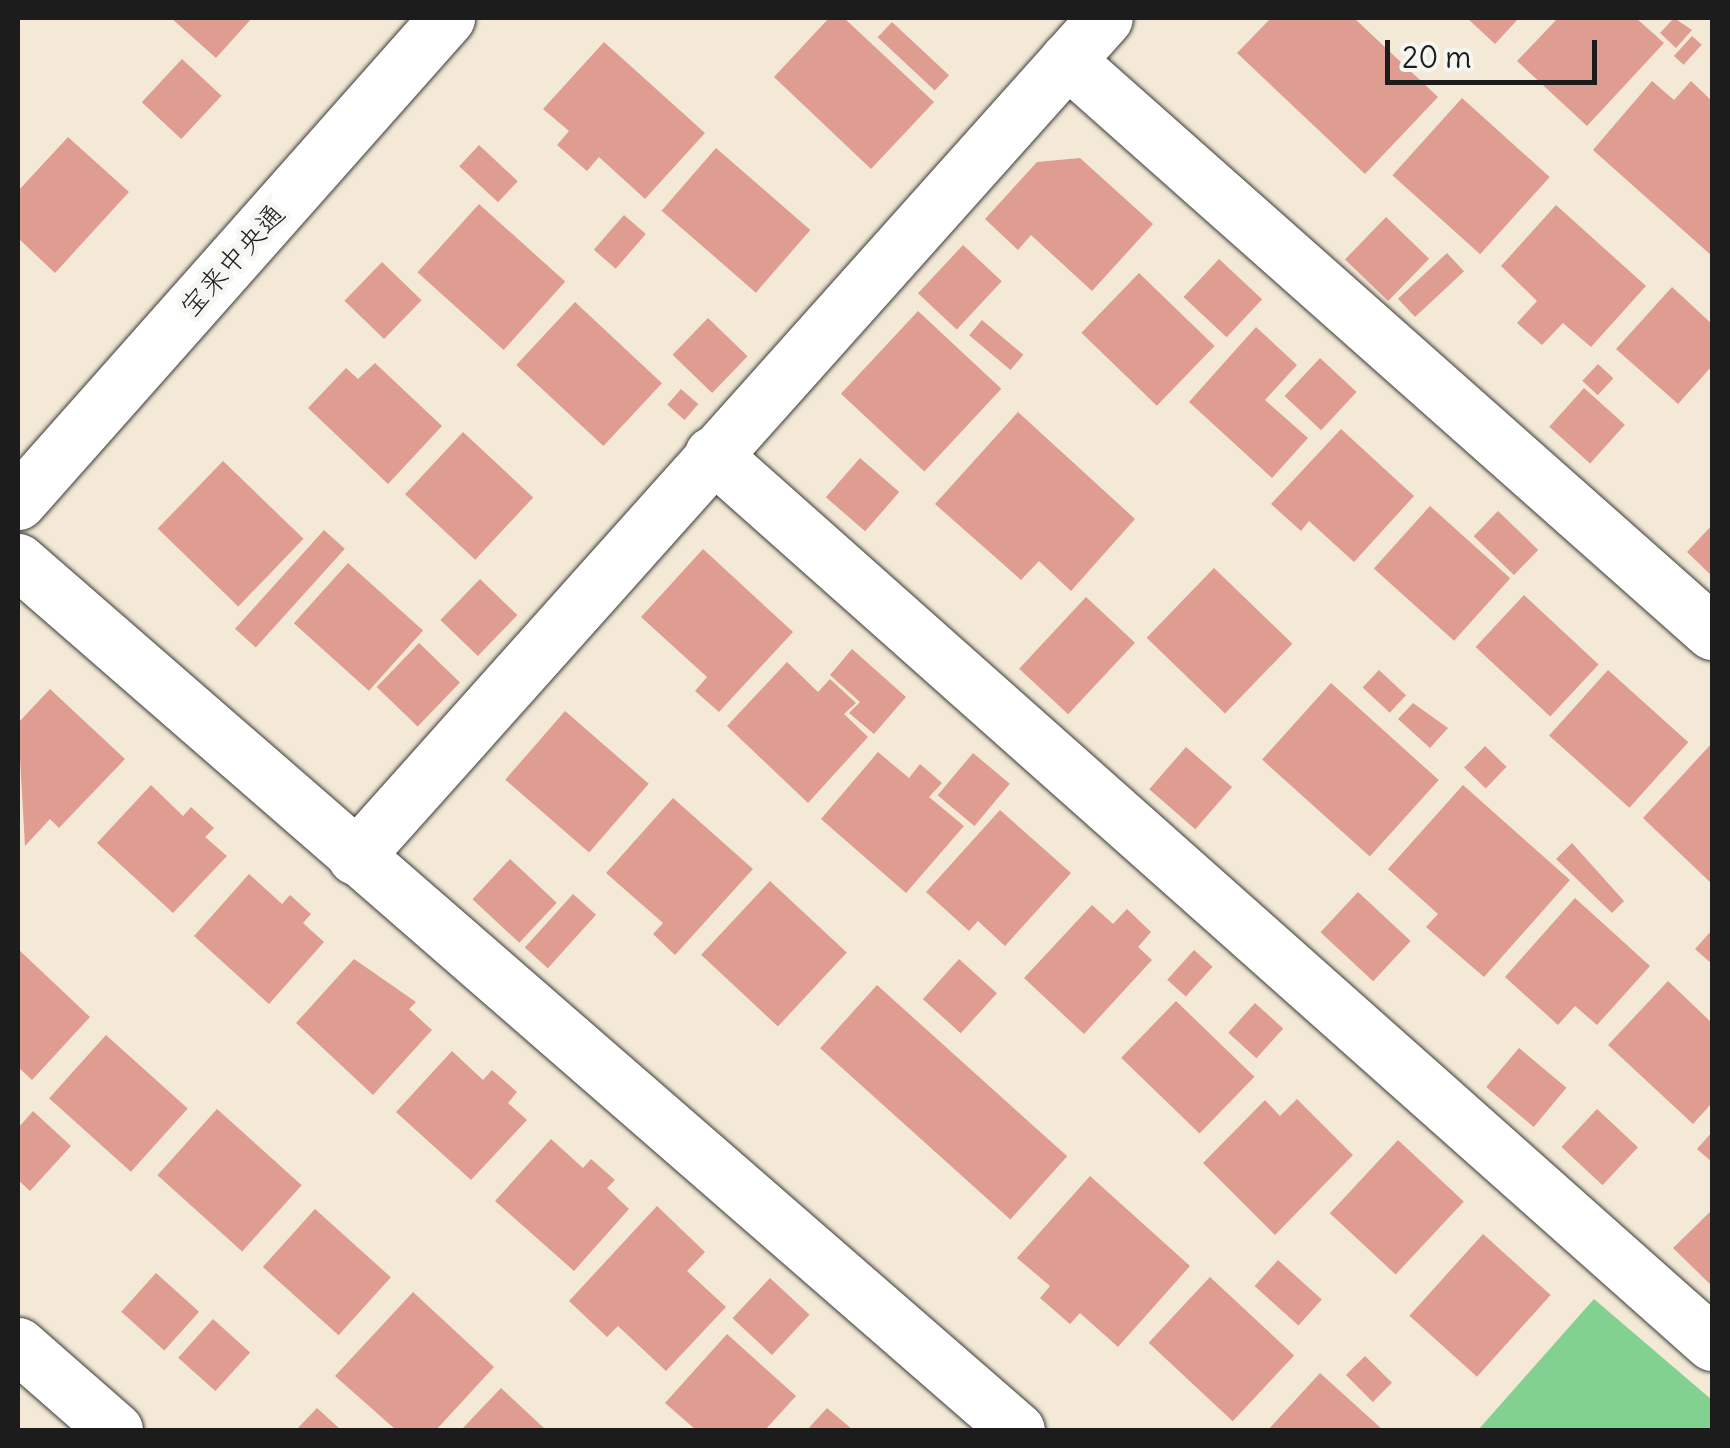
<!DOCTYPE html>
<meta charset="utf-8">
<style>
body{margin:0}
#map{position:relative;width:1730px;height:1448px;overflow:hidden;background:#f3e9d6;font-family:Delius,"Klee One",sans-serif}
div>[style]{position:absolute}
.green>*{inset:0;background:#82d191}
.building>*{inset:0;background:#df9d92;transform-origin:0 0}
.roads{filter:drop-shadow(0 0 2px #3c3b38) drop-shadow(0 0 2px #3c3b38)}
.minor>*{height:55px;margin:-27.5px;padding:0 27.5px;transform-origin:27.5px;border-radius:27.5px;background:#fff}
.tertiary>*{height:55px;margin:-27.5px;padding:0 27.5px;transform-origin:27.5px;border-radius:27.5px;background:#fff}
span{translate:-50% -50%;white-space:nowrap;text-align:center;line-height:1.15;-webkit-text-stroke:10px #f6f6f2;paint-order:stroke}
.street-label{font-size:28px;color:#1c1c1c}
.frame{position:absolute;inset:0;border:20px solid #1c1c1c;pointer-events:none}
.scale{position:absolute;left:1385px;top:40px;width:212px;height:45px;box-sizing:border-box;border:5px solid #1c1c1c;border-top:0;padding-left:12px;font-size:30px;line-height:35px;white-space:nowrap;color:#1c1c1c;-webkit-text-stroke:8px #f6f6f2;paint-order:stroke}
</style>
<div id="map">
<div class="green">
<i style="clip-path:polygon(1594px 1299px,1712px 1400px,1712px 1430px,1478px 1430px)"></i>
</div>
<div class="building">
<i style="clip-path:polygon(171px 18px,252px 18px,216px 58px)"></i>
<i style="clip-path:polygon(829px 18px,844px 18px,934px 102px,871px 169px,774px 77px)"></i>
<i style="clip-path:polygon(1271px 18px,1354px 18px,1438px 97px,1365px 174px,1237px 53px)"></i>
<i style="clip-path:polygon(1467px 18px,1519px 18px,1495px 44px)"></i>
<i style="clip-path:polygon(1558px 18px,1636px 18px,1664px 43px,1587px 126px,1517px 61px)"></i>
<i style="clip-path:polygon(1674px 18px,1692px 30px,1676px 48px,1660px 33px)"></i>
<i style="left:892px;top:22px;width:78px;height:21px;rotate:43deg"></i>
<i style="left:1692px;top:36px;width:13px;height:27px;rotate:42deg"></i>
<i style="clip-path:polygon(604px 42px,705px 133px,645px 199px,599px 157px,587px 171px,557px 145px,569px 131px,543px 109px)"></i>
<i style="left:182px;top:59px;width:54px;height:59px;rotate:43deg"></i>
<i style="clip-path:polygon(1652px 81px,1674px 100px,1691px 81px,1712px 101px,1712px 256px,1593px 150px)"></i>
<i style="left:1462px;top:98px;width:118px;height:104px;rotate:42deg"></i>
<i style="clip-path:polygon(68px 137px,129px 192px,55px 273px,18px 238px,18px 191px)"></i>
<i style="left:479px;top:145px;width:53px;height:29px;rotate:43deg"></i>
<i style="left:716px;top:148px;width:125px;height:83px;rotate:41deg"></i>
<i style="clip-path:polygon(1080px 158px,1153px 224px,1092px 291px,1031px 235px,1018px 250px,985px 219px,1037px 162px)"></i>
<i style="left:479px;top:204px;width:116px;height:92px;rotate:42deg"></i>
<i style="clip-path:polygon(1556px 205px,1646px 286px,1591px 347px,1563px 323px,1542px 345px,1517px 323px,1537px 301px,1501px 266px)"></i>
<i style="left:624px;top:215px;width:29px;height:46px;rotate:41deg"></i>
<i style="left:1386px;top:217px;width:60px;height:59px;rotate:44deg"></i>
<i style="left:963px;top:245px;width:53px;height:66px;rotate:43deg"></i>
<i style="left:1447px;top:253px;width:25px;height:67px;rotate:47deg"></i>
<i style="left:1219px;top:259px;width:59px;height:52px;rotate:43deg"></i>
<i style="left:382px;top:262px;width:55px;height:54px;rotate:44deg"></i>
<i style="left:1139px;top:273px;width:105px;height:83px;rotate:44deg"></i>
<i style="clip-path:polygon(1672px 287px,1712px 324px,1712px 366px,1678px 404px,1616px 349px)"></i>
<i style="left:575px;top:302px;width:119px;height:86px;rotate:43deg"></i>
<i style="left:918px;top:311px;width:114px;height:113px;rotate:43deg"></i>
<i style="left:708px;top:318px;width:55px;height:51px;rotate:44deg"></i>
<i style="left:982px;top:320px;width:54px;height:20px;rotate:40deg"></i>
<i style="clip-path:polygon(1256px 327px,1297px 365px,1265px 400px,1308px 438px,1272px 478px,1189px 402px)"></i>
<i style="left:1320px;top:358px;width:50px;height:52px;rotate:43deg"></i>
<i style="clip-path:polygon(375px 363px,442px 426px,388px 484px,308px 408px,346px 368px,358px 379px)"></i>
<i style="left:1598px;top:364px;width:21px;height:23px;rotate:43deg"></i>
<i style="left:1584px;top:388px;width:55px;height:52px;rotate:42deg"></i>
<i style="left:681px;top:389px;width:23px;height:21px;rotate:41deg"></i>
<i style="clip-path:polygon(1018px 412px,1135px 519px,1071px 591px,1039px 561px,1021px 580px,935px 504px)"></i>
<i style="clip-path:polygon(1341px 429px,1414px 496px,1354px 562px,1309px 521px,1301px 531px,1271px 504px)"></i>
<i style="left:463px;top:432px;width:96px;height:85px;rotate:43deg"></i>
<i style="left:860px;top:458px;width:52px;height:52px;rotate:41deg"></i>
<i style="left:223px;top:461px;width:112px;height:94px;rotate:44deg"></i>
<i style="left:1430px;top:506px;width:108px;height:84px;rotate:42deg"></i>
<i style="left:1498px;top:511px;width:56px;height:35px;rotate:44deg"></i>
<i style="clip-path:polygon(1712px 525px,1712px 576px,1687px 552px)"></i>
<i style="left:324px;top:530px;width:28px;height:133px;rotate:42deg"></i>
<i style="clip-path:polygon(703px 549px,793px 632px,719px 712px,695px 691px,707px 677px,641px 617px)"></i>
<i style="left:348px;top:563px;width:101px;height:81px;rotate:42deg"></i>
<i style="left:1214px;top:568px;width:109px;height:97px;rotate:44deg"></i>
<i style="left:480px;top:579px;width:52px;height:57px;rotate:44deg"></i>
<i style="left:1524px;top:595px;width:102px;height:71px;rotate:43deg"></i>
<i style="left:1086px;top:597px;width:67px;height:98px;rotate:43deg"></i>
<i style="left:419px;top:643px;width:57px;height:61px;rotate:44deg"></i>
<i style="clip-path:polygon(852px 649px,906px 697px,874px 734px,849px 713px,860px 702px,830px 675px)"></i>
<i style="clip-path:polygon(787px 662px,818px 692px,830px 679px,856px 703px,844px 714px,868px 737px,808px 803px,727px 726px)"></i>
<i style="left:1379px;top:670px;width:37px;height:24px;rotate:43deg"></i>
<i style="left:1608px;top:670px;width:108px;height:88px;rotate:42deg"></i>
<i style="left:1331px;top:683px;width:145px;height:103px;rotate:42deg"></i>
<i style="clip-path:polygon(50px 689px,125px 759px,59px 828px,50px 819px,25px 846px,18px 723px)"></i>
<i style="clip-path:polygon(1413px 703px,1448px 728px,1430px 748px,1398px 719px)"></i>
<i style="left:565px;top:711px;width:111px;height:91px;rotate:41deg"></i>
<i style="clip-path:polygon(1712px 743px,1712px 884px,1643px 818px)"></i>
<i style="left:1485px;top:746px;width:30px;height:30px;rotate:44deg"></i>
<i style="left:1186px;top:747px;width:61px;height:56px;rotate:41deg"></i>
<i style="clip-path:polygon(878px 752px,909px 778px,920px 764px,942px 783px,929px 797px,964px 826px,906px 893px,821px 819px)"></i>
<i style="left:973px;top:753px;width:48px;height:55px;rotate:40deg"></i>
<i style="clip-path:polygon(151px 785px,183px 816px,191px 807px,214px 828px,205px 837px,227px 856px,173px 913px,97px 843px)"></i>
<i style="clip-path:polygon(1463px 785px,1570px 880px,1484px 977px,1426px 927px,1438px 914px,1388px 869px)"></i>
<i style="clip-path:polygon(673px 798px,753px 869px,675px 955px,653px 934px,663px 923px,606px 873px)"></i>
<i style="clip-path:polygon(1000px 810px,1071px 873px,1005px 946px,978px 921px,969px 931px,926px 892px)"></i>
<i style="clip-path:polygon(1572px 843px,1624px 901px,1612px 913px,1556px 859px)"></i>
<i style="left:510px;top:859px;width:64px;height:55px;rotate:43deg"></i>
<i style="clip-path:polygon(249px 874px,282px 904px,290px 895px,311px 914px,303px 923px,324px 942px,269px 1004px,194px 936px)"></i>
<i style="left:770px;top:881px;width:105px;height:101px;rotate:43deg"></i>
<i style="left:1358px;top:892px;width:72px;height:55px;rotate:43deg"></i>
<i style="left:573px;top:894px;width:31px;height:72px;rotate:42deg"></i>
<i style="clip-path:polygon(1575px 898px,1650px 966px,1597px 1025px,1575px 1006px,1558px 1025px,1505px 977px)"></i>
<i style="clip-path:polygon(1092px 905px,1113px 924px,1127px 909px,1151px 932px,1138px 947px,1152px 960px,1084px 1034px,1024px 978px)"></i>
<i style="clip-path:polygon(1712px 930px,1712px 964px,1695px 949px)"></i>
<i style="clip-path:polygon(18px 949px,90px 1017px,32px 1080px,18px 1067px)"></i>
<i style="left:1194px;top:950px;width:25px;height:40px;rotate:42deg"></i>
<i style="clip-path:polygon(354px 959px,416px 1002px,409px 1009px,432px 1030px,373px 1095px,296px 1023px)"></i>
<i style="left:959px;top:959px;width:51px;height:54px;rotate:42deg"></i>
<i style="clip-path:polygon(1668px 981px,1712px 1023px,1712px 1103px,1693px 1124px,1608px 1045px)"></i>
<i style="left:877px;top:985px;width:256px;height:85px;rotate:42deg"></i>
<i style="left:1176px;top:1001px;width:109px;height:79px;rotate:44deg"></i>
<i style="left:1255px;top:1003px;width:38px;height:40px;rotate:42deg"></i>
<i style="left:106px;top:1035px;width:110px;height:85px;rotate:42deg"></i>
<i style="left:1519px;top:1048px;width:62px;height:51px;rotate:40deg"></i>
<i style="clip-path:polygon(452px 1051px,483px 1080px,492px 1070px,517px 1092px,508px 1103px,527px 1120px,471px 1180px,396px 1112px)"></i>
<i style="clip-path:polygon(1297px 1099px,1353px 1155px,1275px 1235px,1203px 1163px,1265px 1100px,1280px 1116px)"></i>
<i style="left:217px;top:1109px;width:114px;height:89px;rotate:42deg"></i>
<i style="left:1597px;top:1109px;width:56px;height:52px;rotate:43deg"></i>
<i style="clip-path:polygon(33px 1111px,71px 1146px,30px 1191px,18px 1180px,18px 1128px)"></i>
<i style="clip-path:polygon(1712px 1132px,1712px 1162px,1697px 1149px)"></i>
<i style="clip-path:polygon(551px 1139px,583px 1168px,591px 1159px,615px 1180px,607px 1188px,629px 1209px,574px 1271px,495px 1201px)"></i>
<i style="left:1398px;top:1140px;width:90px;height:100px;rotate:43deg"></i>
<i style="clip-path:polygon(1090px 1176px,1190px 1266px,1118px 1347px,1080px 1313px,1070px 1324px,1040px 1298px,1050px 1286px,1017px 1258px)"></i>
<i style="clip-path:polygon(657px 1206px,705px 1252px,687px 1271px,726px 1307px,666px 1371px,618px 1326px,607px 1337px,569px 1301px)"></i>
<i style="left:315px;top:1209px;width:102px;height:78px;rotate:42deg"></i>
<i style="clip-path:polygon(1712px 1210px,1712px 1286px,1673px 1248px)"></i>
<i style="left:1483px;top:1234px;width:91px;height:110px;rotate:42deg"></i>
<i style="left:1278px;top:1260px;width:59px;height:35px;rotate:42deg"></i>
<i style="left:156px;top:1273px;width:58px;height:52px;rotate:42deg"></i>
<i style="left:1210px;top:1277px;width:115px;height:90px;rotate:43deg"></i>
<i style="left:770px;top:1278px;width:54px;height:55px;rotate:43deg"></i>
<i style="clip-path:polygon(413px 1292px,494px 1367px,436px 1430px,396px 1430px,335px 1376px)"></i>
<i style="left:213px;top:1319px;width:50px;height:52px;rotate:42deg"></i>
<i style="clip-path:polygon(727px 1334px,796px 1396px,765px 1430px,696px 1430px,665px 1403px)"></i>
<i style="left:1365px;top:1356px;width:38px;height:27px;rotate:45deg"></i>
<i style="clip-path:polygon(1320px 1373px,1383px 1430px,1268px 1430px)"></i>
<i style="clip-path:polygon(501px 1388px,546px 1430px,461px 1430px)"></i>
<i style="clip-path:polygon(317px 1408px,341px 1430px,296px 1430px)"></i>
<i style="clip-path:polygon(827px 1408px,853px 1430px,807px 1430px)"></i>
</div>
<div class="roads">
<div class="minor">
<i style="left:1067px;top:60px;width:862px;rotate:41.57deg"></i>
<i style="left:712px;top:454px;width:1338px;rotate:41.64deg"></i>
<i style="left:18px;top:561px;width:1324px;rotate:41.02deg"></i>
<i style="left:355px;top:857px;width:1125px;rotate:-48.21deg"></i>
</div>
<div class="tertiary">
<i style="left:18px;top:502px;width:647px;rotate:-48.45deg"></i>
<i style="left:18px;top:1345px;width:129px;rotate:41.2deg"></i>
</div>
</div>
<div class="street-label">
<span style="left:232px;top:260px;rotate:-48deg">宝来中央通</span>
</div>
<div class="frame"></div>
<div class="scale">20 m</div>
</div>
